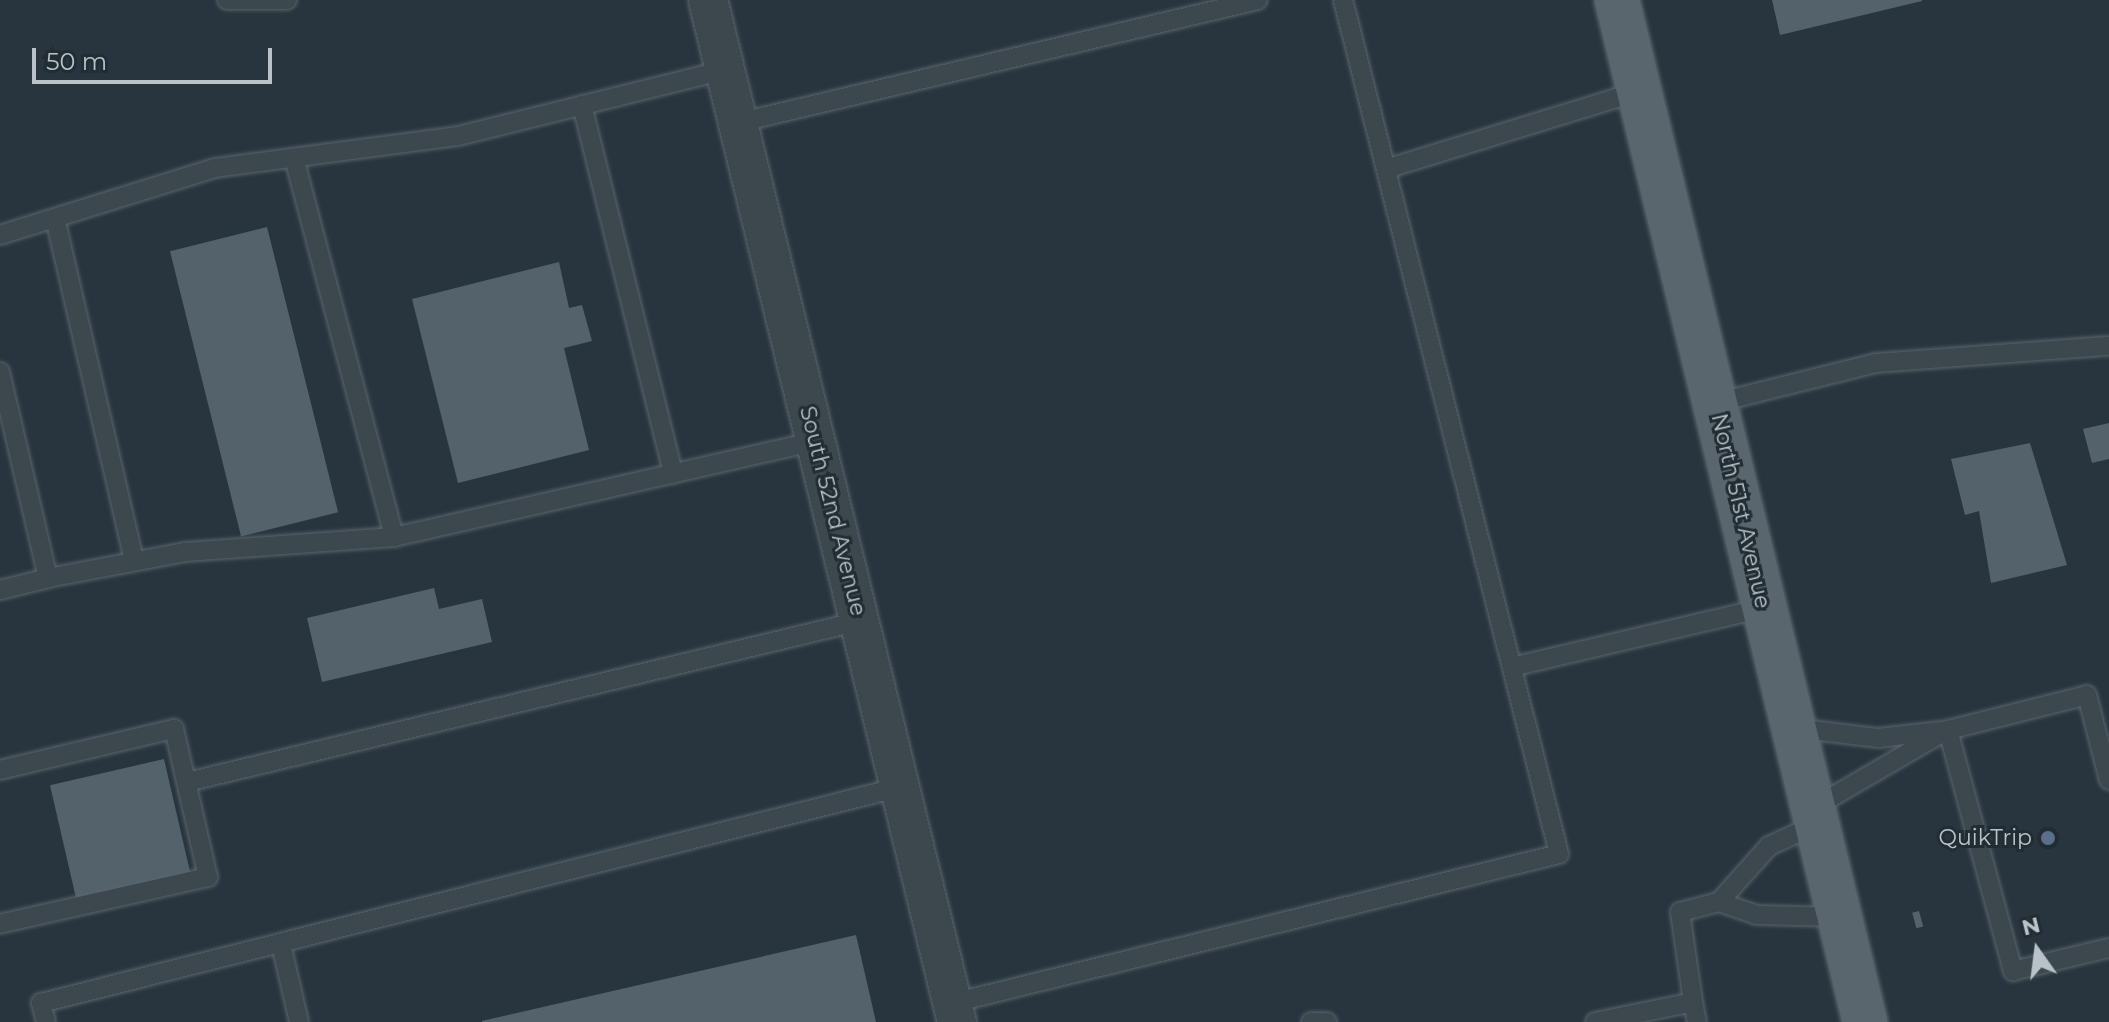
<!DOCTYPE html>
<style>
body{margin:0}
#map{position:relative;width:2109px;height:1022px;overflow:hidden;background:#28353e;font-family:Montserrat,sans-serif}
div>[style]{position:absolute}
.building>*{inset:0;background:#54626b;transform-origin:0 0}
.roads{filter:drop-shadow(0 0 2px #5a656c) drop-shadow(0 0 2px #5a656c)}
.service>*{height:18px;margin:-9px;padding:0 9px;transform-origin:9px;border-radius:9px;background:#3c474e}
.minor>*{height:38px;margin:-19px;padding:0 19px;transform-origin:19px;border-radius:19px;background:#3c474e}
.primary>*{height:44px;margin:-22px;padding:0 22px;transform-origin:22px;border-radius:22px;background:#5a666e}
.dots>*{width:22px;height:22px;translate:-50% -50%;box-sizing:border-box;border:4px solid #212c33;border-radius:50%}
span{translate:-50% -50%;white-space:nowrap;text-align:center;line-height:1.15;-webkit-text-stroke:6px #212c33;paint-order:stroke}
.street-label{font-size:22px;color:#b9c2c9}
.poi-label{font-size:22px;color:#b9c2c9}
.right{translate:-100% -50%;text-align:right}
.north{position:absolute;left:1997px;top:910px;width:80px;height:80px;-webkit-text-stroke:6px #212c33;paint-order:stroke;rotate:346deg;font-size:22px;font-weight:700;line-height:32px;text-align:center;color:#b9c2c9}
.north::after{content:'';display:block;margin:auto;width:28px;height:36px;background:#b9c2c9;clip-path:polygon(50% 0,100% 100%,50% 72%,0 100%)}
.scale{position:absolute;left:32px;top:48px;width:240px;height:36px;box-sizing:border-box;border:4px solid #b9c2c9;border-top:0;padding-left:10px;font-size:24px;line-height:28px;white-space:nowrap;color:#b9c2c9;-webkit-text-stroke:6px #212c33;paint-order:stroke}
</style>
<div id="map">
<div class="building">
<i style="clip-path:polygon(1772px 0,1922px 0,1922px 1px,1780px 35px)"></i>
<i style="left:267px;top:227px;width:294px;height:100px;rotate:76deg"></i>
<i style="clip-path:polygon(559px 262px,569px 308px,582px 305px,592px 341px,564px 348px,589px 450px,458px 483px,412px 299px)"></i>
<i style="clip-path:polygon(2109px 423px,2109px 459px,2092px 463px,2083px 429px)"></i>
<i style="clip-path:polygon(2030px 443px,2067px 565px,1991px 583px,1979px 511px,1965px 515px,1951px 459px)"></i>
<i style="clip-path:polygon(434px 588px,439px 609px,482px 599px,492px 642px,322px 682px,307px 618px)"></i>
<i style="left:164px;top:759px;width:117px;height:117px;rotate:77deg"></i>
<i style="left:1919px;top:911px;width:16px;height:7px;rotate:75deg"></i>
<i style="clip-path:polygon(856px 935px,876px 1022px,482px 1022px,482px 1021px)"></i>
</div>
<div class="roads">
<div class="service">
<i style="left:227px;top:0;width:60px"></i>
<i style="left:582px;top:105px;width:380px;rotate:76.1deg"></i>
<i style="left:737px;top:123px;width:535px;rotate:-13.28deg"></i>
<i style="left:294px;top:158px;width:392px;rotate:75.2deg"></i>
<i style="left:1386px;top:169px;width:265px;rotate:-17.1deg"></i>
<i style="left:55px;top:218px;width:352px;rotate:77deg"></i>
<i style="left:0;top:235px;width:225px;rotate:-17.3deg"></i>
<i style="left:215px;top:168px;width:245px;rotate:-7.5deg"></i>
<i style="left:458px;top:136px;width:275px;rotate:-13.9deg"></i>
<i style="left:0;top:372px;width:212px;rotate:76.9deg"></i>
<i style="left:48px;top:578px;width:139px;rotate:-10.7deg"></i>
<i style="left:185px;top:552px;width:210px;rotate:-4.1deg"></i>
<i style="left:394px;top:537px;width:433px;rotate:-12.8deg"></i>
<i style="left:1715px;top:403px;width:165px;rotate:-14deg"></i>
<i style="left:1875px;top:363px;width:235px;rotate:-4.2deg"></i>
<i style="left:0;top:590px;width:49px;rotate:-14deg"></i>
<i style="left:1512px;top:667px;width:259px;rotate:-13.2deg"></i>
<i style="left:1795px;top:728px;width:84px;rotate:6.9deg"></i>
<i style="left:1878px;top:738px;width:70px;rotate:-6.5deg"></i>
<i style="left:1948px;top:730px;width:143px;rotate:-14.1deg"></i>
<i style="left:2087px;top:695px;width:88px;rotate:75.5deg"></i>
<i style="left:1948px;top:730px;width:250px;rotate:74.9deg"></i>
<i style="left:2013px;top:971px;width:99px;rotate:-13.5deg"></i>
<i style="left:0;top:770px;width:179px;rotate:-13.3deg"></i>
<i style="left:174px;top:729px;width:152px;rotate:77.1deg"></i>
<i style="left:208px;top:877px;width:213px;rotate:167.3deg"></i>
<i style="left:187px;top:782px;width:692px;rotate:-13.45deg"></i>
<i style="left:1813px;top:808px;width:149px;rotate:-30.2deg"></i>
<i style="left:1719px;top:902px;width:75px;rotate:-48.2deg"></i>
<i style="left:1769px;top:846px;width:53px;rotate:-24.6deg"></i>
<i style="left:281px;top:944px;width:80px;rotate:77deg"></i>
<i style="left:1693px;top:1002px;width:20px;rotate:79deg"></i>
<i style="left:953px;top:1003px;width:624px;rotate:-13.81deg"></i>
<i style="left:1559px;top:854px;width:881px;rotate:-104.19deg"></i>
<i style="left:46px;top:1022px;width:20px;rotate:-105deg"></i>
<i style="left:41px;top:1003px;width:886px;rotate:-14.11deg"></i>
<i style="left:1311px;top:1022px;width:16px"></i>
<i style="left:1595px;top:1022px;width:100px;rotate:-11.5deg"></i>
<i style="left:1693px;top:1002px;width:91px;rotate:-98.2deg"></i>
<i style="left:1680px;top:912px;width:40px;rotate:-14.4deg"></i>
<i style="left:1719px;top:902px;width:40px;rotate:18.9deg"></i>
<i style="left:1757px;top:915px;width:82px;rotate:1.4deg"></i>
</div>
<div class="minor">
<i style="left:708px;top:0;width:1052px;rotate:76.31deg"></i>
</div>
<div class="primary">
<i style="left:1617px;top:0;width:1052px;rotate:76.36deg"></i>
</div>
</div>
<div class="dots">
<i style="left:2048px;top:838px;background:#5c6f8a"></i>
</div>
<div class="street-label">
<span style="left:833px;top:511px;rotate:76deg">South 52nd Avenue</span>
<span style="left:1741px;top:511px;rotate:77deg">North 51st Avenue</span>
</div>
<div class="poi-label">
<span class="right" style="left:2032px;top:838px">QuikTrip</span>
</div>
<div class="north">N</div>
<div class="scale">50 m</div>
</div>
